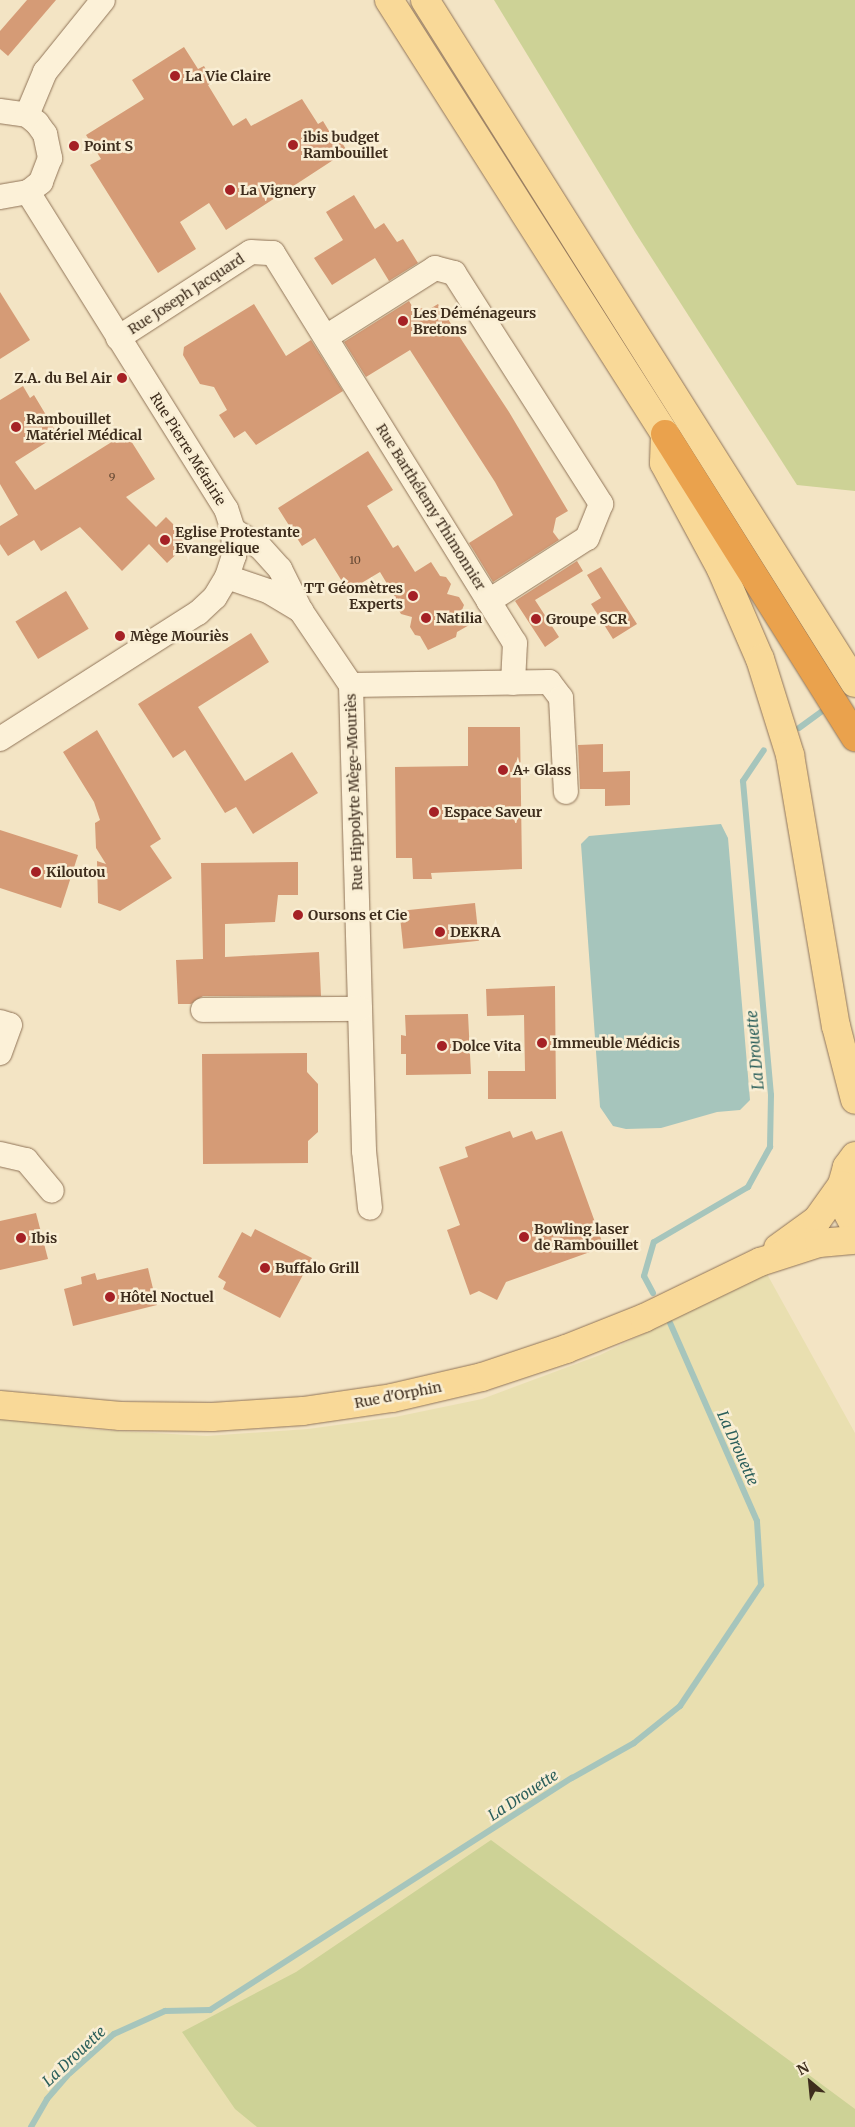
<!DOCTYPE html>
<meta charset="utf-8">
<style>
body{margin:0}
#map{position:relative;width:855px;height:2127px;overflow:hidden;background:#f3e4c4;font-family:Merriweather,serif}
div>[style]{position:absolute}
.farmland>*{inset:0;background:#e9dfb0}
.green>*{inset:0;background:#cdd296}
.water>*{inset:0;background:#a6c5bc}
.stream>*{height:6px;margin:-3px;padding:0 3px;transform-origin:3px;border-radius:3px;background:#a6c5bc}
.building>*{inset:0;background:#d59b76;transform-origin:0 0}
.roads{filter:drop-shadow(0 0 1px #907458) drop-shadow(0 0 1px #907458)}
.minor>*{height:24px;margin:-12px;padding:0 12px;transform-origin:12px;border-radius:12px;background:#fcf1d8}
.major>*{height:28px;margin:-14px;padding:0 14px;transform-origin:14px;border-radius:14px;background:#f9d998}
.highway>*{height:28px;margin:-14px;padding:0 14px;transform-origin:14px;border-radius:14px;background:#eaa24d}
.dots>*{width:14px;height:14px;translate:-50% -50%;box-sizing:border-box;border:2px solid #f9eed4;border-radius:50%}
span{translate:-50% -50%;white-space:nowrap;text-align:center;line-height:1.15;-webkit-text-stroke:5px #f9eed4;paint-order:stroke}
.number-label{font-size:11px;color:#644833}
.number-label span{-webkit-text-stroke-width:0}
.poi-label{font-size:14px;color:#3e2d1d;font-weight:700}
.left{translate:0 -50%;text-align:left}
.right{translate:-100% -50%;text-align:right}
.street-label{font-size:14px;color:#3e2d1d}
.water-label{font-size:15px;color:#2b5f5b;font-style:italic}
.north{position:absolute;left:785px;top:2057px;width:50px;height:50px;-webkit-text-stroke:4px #f9eed4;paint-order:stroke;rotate:332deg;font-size:14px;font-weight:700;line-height:20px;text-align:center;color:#3e2d1d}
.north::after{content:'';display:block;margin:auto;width:18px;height:22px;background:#3e2d1d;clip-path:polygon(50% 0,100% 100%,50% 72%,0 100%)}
</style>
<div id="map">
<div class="farmland">
<i style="clip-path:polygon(767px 1274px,855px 1433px,855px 2127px,0 2127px,0 1402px,82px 1429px,207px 1436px,308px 1429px,395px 1417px,482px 1399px,600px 1355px)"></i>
</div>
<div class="green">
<i style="clip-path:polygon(494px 0,855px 0,855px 491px,797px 485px,635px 232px)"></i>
<i style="clip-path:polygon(491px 1840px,855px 2109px,855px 2127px,257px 2127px,235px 2109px,182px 2032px,296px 1972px)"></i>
</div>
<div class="water">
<i style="clip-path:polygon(721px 824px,728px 838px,750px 1100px,740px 1110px,717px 1112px,661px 1128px,626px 1129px,613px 1126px,600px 1107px,581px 844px,589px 836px)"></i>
</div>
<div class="stream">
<i style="left:799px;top:728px;width:32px;rotate:-36deg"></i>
<i style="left:653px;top:1293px;width:19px;rotate:-118deg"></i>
<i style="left:644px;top:1276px;width:35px;rotate:-74deg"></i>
<i style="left:654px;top:1242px;width:109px;rotate:-30.3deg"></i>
<i style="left:748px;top:1187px;width:46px;rotate:-61.2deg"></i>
<i style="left:770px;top:1147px;width:52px;rotate:-88.9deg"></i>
<i style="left:771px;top:1095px;width:315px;rotate:-95.1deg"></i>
<i style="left:743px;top:781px;width:37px;rotate:-56deg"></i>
<i style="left:31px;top:2127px;width:32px;rotate:-60deg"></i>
<i style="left:47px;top:2099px;width:35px;rotate:-49deg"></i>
<i style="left:70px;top:2073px;width:59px;rotate:-41.6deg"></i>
<i style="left:114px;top:2034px;width:56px;rotate:-24.3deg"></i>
<i style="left:165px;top:2011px;width:45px;rotate:-1.3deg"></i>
<i style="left:210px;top:2010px;width:430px;rotate:-32.7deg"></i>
<i style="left:572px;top:1778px;width:71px;rotate:-29.4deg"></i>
<i style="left:634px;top:1743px;width:59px;rotate:-38.8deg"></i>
<i style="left:680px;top:1706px;width:146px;rotate:-56.2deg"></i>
<i style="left:761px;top:1585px;width:64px;rotate:-93.6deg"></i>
<i style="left:757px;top:1521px;width:216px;rotate:-113.7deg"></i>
</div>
<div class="building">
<i style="clip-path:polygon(27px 0,56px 0,8px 56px,0 49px,0 31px)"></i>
<i style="clip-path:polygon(184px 47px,198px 69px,204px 66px,213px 82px,208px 85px,233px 126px,246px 118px,251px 126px,302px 99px,318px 124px,323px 121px,329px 131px,333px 128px,347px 151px,226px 230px,209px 203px,180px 222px,196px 249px,158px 273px,90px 165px,101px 159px,86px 135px,144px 99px,132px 80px)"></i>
<i style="clip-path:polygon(354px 195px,375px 229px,384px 223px,397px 242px,403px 239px,418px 263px,389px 281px,375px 258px,332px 285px,314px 258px,343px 240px,326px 212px)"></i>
<i style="clip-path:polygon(0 292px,30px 340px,0 359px)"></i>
<i style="clip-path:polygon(409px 301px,412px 306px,428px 310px,438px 304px,509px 412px,568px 511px,556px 518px,553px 532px,559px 540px,493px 582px,469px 543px,513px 515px,495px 482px,410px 350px,366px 377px,344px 342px)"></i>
<i style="clip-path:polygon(254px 304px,286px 356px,311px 340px,343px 391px,256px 445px,245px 431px,234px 438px,219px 415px,227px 410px,214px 387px,200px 384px,183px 355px,184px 347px)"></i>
<i style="clip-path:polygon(23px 386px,30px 398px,34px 395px,58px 435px,15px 462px,35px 490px,126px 433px,155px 479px,126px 497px,156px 527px,166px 517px,185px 536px,185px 546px,167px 563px,149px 544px,122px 571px,80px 527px,41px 551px,34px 540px,8px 556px,0 544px,0 526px,18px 515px,0 484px,0 400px)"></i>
<i style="clip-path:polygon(368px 451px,393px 490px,367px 506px,393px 548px,398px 545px,415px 572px,431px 562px,440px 576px,446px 577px,451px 584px,447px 594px,459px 597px,464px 605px,462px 610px,471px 624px,457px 632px,456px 637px,428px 650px,420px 636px,415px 635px,410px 627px,412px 617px,401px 614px,397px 607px,398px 602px,380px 572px,348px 591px,315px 538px,302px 546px,278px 508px)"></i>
<i style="clip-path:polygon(577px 561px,583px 571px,535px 600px,559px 637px,545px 647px,515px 601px)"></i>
<i style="clip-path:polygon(601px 567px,637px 624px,613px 639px,591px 604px,601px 598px,587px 575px)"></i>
<i style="left:66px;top:591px;width:44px;height:59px;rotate:59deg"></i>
<i style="clip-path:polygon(251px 633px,269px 662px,198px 707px,245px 781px,292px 752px,318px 793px,253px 834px,236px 807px,225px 813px,185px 750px,173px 758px,138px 704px)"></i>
<i style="clip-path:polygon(468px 727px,520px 727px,522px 869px,431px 873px,432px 879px,413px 879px,412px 858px,396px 858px,395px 767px,468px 766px)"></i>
<i style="clip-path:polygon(97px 730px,161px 839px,150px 846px,172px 878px,120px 911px,98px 903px,97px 861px,106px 864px,96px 848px,95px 823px,100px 820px,94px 802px,63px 752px)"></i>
<i style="clip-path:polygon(603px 744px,603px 772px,630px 771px,630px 805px,605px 806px,605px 789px,580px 789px,578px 745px)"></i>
<i style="clip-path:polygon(0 830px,78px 855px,61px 908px,0 888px)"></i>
<i style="clip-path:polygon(298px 862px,298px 895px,278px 895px,275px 922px,225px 924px,225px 957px,319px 952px,321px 996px,203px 996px,191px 1004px,178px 1004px,176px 960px,203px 959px,201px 863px)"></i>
<i style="left:475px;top:903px;width:38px;height:76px;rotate:84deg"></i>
<i style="clip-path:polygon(555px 986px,556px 1099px,488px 1099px,488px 1071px,525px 1071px,524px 1015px,487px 1016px,486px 989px)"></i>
<i style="clip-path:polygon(468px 1014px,471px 1074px,406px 1075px,406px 1054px,401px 1054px,401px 1035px,406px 1036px,405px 1015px)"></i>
<i style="clip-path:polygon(307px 1053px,307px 1072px,318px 1084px,318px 1132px,308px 1141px,308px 1163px,203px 1164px,202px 1054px)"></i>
<i style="clip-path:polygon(510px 1131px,513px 1138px,532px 1131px,536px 1140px,562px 1131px,604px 1247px,506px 1282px,497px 1300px,479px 1291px,470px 1295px,447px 1230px,460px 1225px,439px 1167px,468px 1157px,465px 1147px)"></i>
<i style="clip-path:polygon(36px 1213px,48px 1259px,0 1270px,0 1221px)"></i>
<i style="clip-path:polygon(255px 1229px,312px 1258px,280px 1318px,223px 1289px,226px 1282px,218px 1277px,242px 1232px,251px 1237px)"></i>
<i style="clip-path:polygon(148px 1268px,157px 1305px,73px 1326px,64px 1289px,82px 1284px,81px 1277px,95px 1273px,97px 1280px)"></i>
</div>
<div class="roads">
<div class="minor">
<i style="left:0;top:111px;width:27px;rotate:8deg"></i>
<i style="left:27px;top:115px;width:13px;rotate:39deg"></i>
<i style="left:37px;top:123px;width:14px;rotate:54deg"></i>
<i style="left:45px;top:134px;width:25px;rotate:78deg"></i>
<i style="left:50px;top:158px;width:26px;rotate:111deg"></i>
<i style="left:41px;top:182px;width:16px;rotate:142deg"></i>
<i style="left:28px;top:192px;width:28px;rotate:170deg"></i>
<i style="left:27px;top:115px;width:47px;rotate:-67.3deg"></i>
<i style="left:45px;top:72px;width:92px;rotate:-51.1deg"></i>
<i style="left:326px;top:337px;width:129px;rotate:-32.3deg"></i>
<i style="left:435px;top:268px;width:20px;rotate:15deg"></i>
<i style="left:454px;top:273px;width:274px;rotate:57.5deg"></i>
<i style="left:601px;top:504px;width:37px;rotate:112deg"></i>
<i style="left:587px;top:538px;width:117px;rotate:147.3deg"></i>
<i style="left:118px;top:338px;width:158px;rotate:-32.9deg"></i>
<i style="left:251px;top:252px;width:22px;rotate:3deg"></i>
<i style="left:273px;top:253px;width:459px;rotate:58.2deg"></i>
<i style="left:515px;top:643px;width:40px;rotate:92.9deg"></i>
<i style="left:227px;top:577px;width:43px;rotate:18.9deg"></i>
<i style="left:268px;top:591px;width:39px;rotate:31deg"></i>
<i style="left:301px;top:611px;width:47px;rotate:-116.6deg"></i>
<i style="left:280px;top:569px;width:30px;rotate:-132deg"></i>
<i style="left:260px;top:547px;width:32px;rotate:-148deg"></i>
<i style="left:301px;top:611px;width:89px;rotate:56deg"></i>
<i style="left:351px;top:685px;width:466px;rotate:88.4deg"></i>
<i style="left:364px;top:1151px;width:57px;rotate:84deg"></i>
<i style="left:351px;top:685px;width:198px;rotate:-0.9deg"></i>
<i style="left:549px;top:682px;width:20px;rotate:53deg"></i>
<i style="left:561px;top:698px;width:94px;rotate:87deg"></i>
<i style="left:0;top:739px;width:235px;rotate:-32.5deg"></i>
<i style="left:198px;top:613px;width:23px;rotate:-43deg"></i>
<i style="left:215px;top:597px;width:23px;rotate:-59deg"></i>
<i style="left:227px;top:577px;width:22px;rotate:-72deg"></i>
<i style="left:234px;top:556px;width:26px;rotate:-92deg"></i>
<i style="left:233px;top:530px;width:22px;rotate:-108deg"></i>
<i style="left:226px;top:509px;width:374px;rotate:-122deg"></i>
<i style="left:203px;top:1010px;width:157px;rotate:-0.4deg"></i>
<i style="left:0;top:1022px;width:10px;rotate:17deg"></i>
<i style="left:10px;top:1025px;width:30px;rotate:110deg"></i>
<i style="left:0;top:1154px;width:27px;rotate:13deg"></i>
<i style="left:26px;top:1160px;width:40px;rotate:50deg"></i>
</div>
<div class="major">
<i style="left:389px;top:0;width:514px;rotate:57.55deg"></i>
<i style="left:665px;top:434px;width:29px;rotate:92deg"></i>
<i style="left:664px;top:463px;width:120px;rotate:61.7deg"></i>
<i style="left:721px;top:569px;width:98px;rotate:66.6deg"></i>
<i style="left:760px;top:659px;width:101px;rotate:72.6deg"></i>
<i style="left:790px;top:755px;width:275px;rotate:80.4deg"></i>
<i style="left:836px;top:1026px;width:76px;rotate:75.6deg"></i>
<i style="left:425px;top:0;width:807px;rotate:57.81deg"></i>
<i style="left:855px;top:1156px;width:14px;rotate:126deg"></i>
<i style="left:847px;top:1167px;width:19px;rotate:106deg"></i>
<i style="left:842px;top:1185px;width:19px;rotate:87deg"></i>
<i style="left:843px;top:1204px;width:26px;rotate:62deg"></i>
<i style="left:778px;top:1248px;width:48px;rotate:-35.7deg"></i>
<i style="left:817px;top:1220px;width:43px;rotate:-54.5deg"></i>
<i style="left:0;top:1405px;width:121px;rotate:5.2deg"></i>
<i style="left:120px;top:1416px;width:92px;rotate:0.6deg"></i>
<i style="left:212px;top:1417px;width:91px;rotate:-3.8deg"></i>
<i style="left:303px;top:1411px;width:90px;rotate:-8.3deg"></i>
<i style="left:392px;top:1398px;width:92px;rotate:-13.1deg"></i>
<i style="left:482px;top:1377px;width:89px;rotate:-18.4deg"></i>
<i style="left:566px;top:1349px;width:84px;rotate:-21.7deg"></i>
<i style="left:644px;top:1318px;width:129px;rotate:-25.8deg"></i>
<i style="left:760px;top:1262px;width:62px;rotate:-17.9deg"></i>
<i style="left:819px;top:1243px;width:36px;rotate:-5deg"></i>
</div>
<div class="highway">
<i style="left:665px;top:434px;width:358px;rotate:57.9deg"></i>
</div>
</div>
<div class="dots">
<i style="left:175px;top:76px;background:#a52125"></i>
<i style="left:293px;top:145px;background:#a52125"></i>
<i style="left:74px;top:146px;background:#a52125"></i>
<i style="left:230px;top:190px;background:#a52125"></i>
<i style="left:403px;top:321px;background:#a52125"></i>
<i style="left:122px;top:378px;background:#a52125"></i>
<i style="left:16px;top:427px;background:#a52125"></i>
<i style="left:165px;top:540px;background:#a52125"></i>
<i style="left:413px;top:596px;background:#a52125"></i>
<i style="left:426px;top:618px;background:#a52125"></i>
<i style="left:536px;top:619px;background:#a52125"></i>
<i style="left:120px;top:636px;background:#a52125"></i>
<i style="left:503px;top:770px;background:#a52125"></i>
<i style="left:434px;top:812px;background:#a52125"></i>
<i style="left:36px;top:872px;background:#a52125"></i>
<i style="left:298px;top:915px;background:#a52125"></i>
<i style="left:440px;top:932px;background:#a52125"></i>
<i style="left:542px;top:1043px;background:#a52125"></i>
<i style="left:442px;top:1046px;background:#a52125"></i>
<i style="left:524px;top:1237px;background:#a52125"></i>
<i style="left:21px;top:1238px;background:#a52125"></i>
<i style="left:265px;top:1268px;background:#a52125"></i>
<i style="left:110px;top:1297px;background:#a52125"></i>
</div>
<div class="number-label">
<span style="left:112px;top:477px">9</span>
<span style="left:355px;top:560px">10</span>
</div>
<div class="poi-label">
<span class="left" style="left:185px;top:76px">La Vie Claire</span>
<span class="left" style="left:303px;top:145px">ibis budget<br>Rambouillet</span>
<span class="left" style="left:84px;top:146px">Point S</span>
<span class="left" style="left:240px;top:190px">La Vignery</span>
<span class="left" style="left:413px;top:321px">Les Déménageurs<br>Bretons</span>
<span class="right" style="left:112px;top:378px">Z.A. du Bel Air</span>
<span class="left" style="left:26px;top:427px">Rambouillet<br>Matériel Médical</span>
<span class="left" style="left:175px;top:540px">Eglise Protestante<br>Evangelique</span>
<span class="right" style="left:403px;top:596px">TT Géomètres<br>Experts</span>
<span class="left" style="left:436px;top:618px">Natilia</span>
<span class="left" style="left:546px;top:619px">Groupe SCR</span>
<span class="left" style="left:130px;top:636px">Mège Mouriès</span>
<span class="left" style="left:513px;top:770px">A+ Glass</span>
<span class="left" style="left:444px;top:812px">Espace Saveur</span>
<span class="left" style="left:46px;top:872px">Kiloutou</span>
<span class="left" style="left:308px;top:915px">Oursons et Cie</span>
<span class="left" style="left:450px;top:932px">DEKRA</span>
<span class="left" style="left:552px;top:1043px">Immeuble Médicis</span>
<span class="left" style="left:452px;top:1046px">Dolce Vita</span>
<span class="left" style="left:534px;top:1237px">Bowling laser<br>de Rambouillet</span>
<span class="left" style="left:31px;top:1238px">Ibis</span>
<span class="left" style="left:275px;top:1268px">Buffalo Grill</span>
<span class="left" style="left:120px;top:1297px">Hôtel Noctuel</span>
</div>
<div class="street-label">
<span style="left:186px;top:294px;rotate:-33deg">Rue Joseph Jacquard</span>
<span style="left:188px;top:449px;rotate:58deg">Rue Pierre Métairie</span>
<span style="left:431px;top:507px;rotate:58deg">Rue Barthélemy Thimonnier</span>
<span style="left:354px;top:792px;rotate:-92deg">Rue Hippolyte Mège-Mouriès</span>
<span style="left:398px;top:1395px;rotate:-11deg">Rue d'Orphin</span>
</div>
<div class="water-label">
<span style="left:755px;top:1050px;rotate:-95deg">La Drouette</span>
<span style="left:738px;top:1448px;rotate:66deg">La Drouette</span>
<span style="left:523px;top:1795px;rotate:-33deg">La Drouette</span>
<span style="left:74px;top:2056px;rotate:-43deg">La Drouette</span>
</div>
<div class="north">N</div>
</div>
